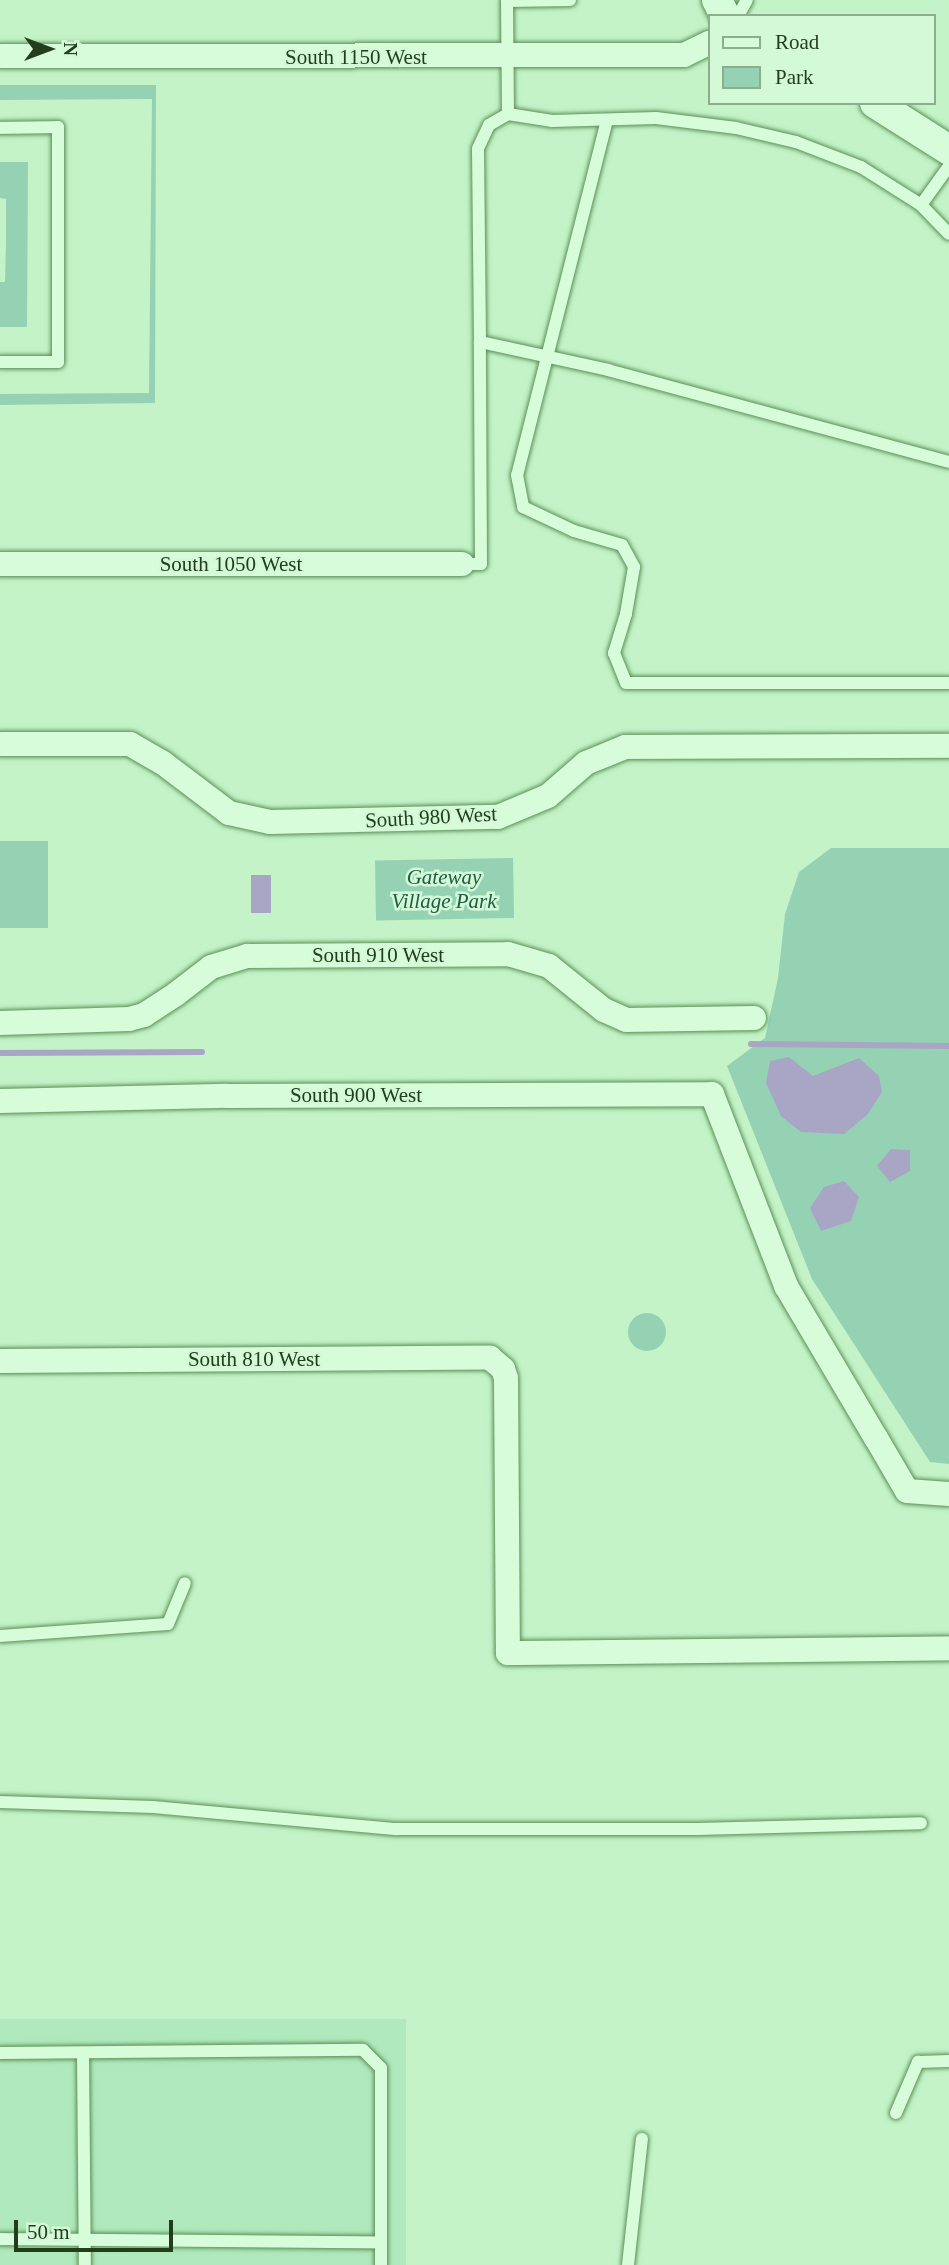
<!DOCTYPE html>
<style>
body{margin:0}
#map{position:relative;width:949px;height:2265px;overflow:hidden;background:#c3f3c7;font-family:Georgia,serif}
div>[style]{position:absolute}
.farmland>*{inset:0;background:#afe9bc;transform-origin:0 0}
.green>*{inset:0;background:#95d2b3;transform-origin:0 0}
.round{border-radius:50%}
.water>*{inset:0;background:#a8a5c5;transform-origin:0 0}
.stream>*{height:6px;margin:-3px;padding:0 3px;transform-origin:3px;border-radius:3px;background:#a8a5c5}
.roads{filter:drop-shadow(0 0 2px #5c8f57) drop-shadow(0 0 2px #5c8f57)}
.service>*{height:12px;margin:-6px;padding:0 6px;transform-origin:6px;border-radius:6px;background:#d7fcda}
.minor>*{height:24px;margin:-12px;padding:0 12px;transform-origin:12px;border-radius:12px;background:#d7fcda}
.tertiary>*{height:30px;margin:-15px;padding:0 15px;transform-origin:15px;border-radius:15px;background:#d7fcda}
span{translate:-50% -50%;white-space:nowrap;text-align:center;line-height:1.15;-webkit-text-stroke:5px #d3f9d7;paint-order:stroke}
.street-label{font-size:21px;color:#223e1d}
.park-label{font-size:21px;color:#215c46;font-style:italic}
.legend{position:absolute;left:708px;top:14px;width:228px;height:91px;box-sizing:border-box;background:#d3f9d7;border:2px solid #8cae8d;margin:0;padding:9px 12px;list-style:none;font-size:21px;color:#223e1d}
.legend li{display:flex;align-items:center;gap:14px;height:35px}
.legend b{width:35px;border:2px solid #8cae8d}
.north{position:absolute;left:14px;top:14px;width:70px;height:70px;-webkit-text-stroke:5px #d3f9d7;paint-order:stroke;rotate:90deg;font-size:19px;font-weight:700;line-height:28px;text-align:center;color:#223e1d}
.north::after{content:'';display:block;margin:auto;width:24px;height:32px;background:#223e1d;clip-path:polygon(50% 0,100% 100%,50% 72%,0 100%)}
.scale{position:absolute;left:14px;top:2220px;width:159px;height:32px;box-sizing:border-box;border:4px solid #223e1d;border-top:0;padding-left:9px;font-size:21px;line-height:24px;white-space:nowrap;color:#223e1d;-webkit-text-stroke:5px #d3f9d7;paint-order:stroke}
</style>
<div id="map">
<div class="farmland">
<i style="left:0;top:2019px;width:406px;height:246px"></i>
</div>
<div class="green">
<i style="clip-path:polygon(0 85px,156px 85px,155px 403px,0 405px,0 394px,149px 393px,152px 99px,0 100px)"></i>
<i style="clip-path:polygon(0 162px,28px 162px,27px 327px,0 327px,0 282px,5px 282px,6px 245px,6px 199px,0 198px)"></i>
<i style="left:0;top:841px;width:48px;height:87px"></i>
<i style="clip-path:polygon(831px 848px,949px 848px,949px 1464px,930px 1462px,812px 1279px,727px 1066px,765px 1038px,778px 978px,785px 914px,799px 872px)"></i>
<i style="left:513px;top:858px;width:60px;height:138px;rotate:89deg"></i>
<i class="round" style="left:628px;top:1313px;width:38px;height:38px"></i>
</div>
<div class="water">
<i style="left:251px;top:875px;width:20px;height:38px"></i>
<i style="clip-path:polygon(789px 1057px,813px 1076px,859px 1058px,879px 1076px,882px 1092px,867px 1115px,844px 1134px,801px 1132px,781px 1116px,766px 1083px,770px 1061px)"></i>
<i style="clip-path:polygon(891px 1149px,910px 1150px,910px 1171px,890px 1182px,877px 1166px)"></i>
<i style="clip-path:polygon(844px 1181px,859px 1197px,851px 1221px,821px 1231px,810px 1208px,824px 1187px)"></i>
</div>
<div class="stream">
<i style="left:751px;top:1044px;width:198px;rotate:0.6deg"></i>
<i style="left:0;top:1053px;width:202px;rotate:-0.3deg"></i>
</div>
<div class="roads">
<div class="service">
<i style="left:507px;top:0;width:114px;rotate:89.5deg"></i>
<i style="left:508px;top:114px;width:22px;rotate:150deg"></i>
<i style="left:489px;top:125px;width:26px;rotate:115deg"></i>
<i style="left:478px;top:149px;width:193px;rotate:89.4deg"></i>
<i style="left:480px;top:342px;width:131px;rotate:12.3deg"></i>
<i style="left:608px;top:370px;width:353px;rotate:15.1deg"></i>
<i style="left:507px;top:1px;width:63px;rotate:-0.9deg"></i>
<i style="left:738px;top:16px;width:18px;rotate:-61deg"></i>
<i style="left:508px;top:114px;width:45px;rotate:9deg"></i>
<i style="left:552px;top:121px;width:104px;rotate:-1.7deg"></i>
<i style="left:656px;top:118px;width:81px;rotate:7.1deg"></i>
<i style="left:736px;top:128px;width:62px;rotate:13.1deg"></i>
<i style="left:796px;top:142px;width:70px;rotate:21deg"></i>
<i style="left:861px;top:167px;width:71px;rotate:32.3deg"></i>
<i style="left:921px;top:205px;width:48px;rotate:-54.3deg"></i>
<i style="left:607px;top:120px;width:366px;rotate:104.2deg"></i>
<i style="left:517px;top:475px;width:33px;rotate:79deg"></i>
<i style="left:523px;top:507px;width:56px;rotate:25.2deg"></i>
<i style="left:574px;top:531px;width:50px;rotate:16.3deg"></i>
<i style="left:622px;top:545px;width:25px;rotate:61deg"></i>
<i style="left:634px;top:567px;width:48px;rotate:99.7deg"></i>
<i style="left:626px;top:614px;width:41px;rotate:107.1deg"></i>
<i style="left:614px;top:653px;width:32px;rotate:68deg"></i>
<i style="left:626px;top:683px;width:323px"></i>
<i style="left:0;top:128px;width:58px;rotate:-1deg"></i>
<i style="left:58px;top:127px;width:235px;rotate:90deg"></i>
<i style="left:58px;top:362px;width:58px;rotate:180deg"></i>
<i style="left:921px;top:205px;width:40px;rotate:46deg"></i>
<i style="left:462px;top:564px;width:19px"></i>
<i style="left:481px;top:564px;width:222px;rotate:-90.3deg"></i>
<i style="left:0;top:1636px;width:168px;rotate:-4.1deg"></i>
<i style="left:168px;top:1624px;width:44px;rotate:-67.5deg"></i>
<i style="left:0;top:1802px;width:153px;rotate:1.9deg"></i>
<i style="left:153px;top:1807px;width:245px;rotate:5.2deg"></i>
<i style="left:397px;top:1829px;width:300px"></i>
<i style="left:697px;top:1829px;width:224px;rotate:-1.5deg"></i>
<i style="left:0;top:2053px;width:363px;rotate:-0.5deg"></i>
<i style="left:363px;top:2050px;width:25px;rotate:45deg"></i>
<i style="left:381px;top:2068px;width:197px;rotate:90deg"></i>
<i style="left:83px;top:2053px;width:212px;rotate:89.5deg"></i>
<i style="left:896px;top:2113px;width:56px;rotate:-66.7deg"></i>
<i style="left:918px;top:2062px;width:31px;rotate:-2deg"></i>
<i style="left:0;top:2239px;width:381px;rotate:0.5deg"></i>
<i style="left:628px;top:2265px;width:127px;rotate:-83.7deg"></i>
</div>
<div class="minor">
<i style="left:0;top:56px;width:684px;rotate:-0.08deg"></i>
<i style="left:684px;top:55px;width:28px;rotate:-26deg"></i>
<i style="left:0;top:564px;width:462px"></i>
<i style="left:0;top:744px;width:130px"></i>
<i style="left:130px;top:744px;width:38px;rotate:30deg"></i>
<i style="left:163px;top:763px;width:83px;rotate:37.1deg"></i>
<i style="left:229px;top:813px;width:42px;rotate:12.4deg"></i>
<i style="left:270px;top:822px;width:228px;rotate:-1.3deg"></i>
<i style="left:498px;top:817px;width:54px;rotate:-22.8deg"></i>
<i style="left:548px;top:796px;width:50px;rotate:-41deg"></i>
<i style="left:586px;top:763px;width:42px;rotate:-22.3deg"></i>
<i style="left:625px;top:747px;width:324px;rotate:-0.2deg"></i>
<i style="left:0;top:1023px;width:129px;rotate:-1.8deg"></i>
<i style="left:129px;top:1019px;width:16px;rotate:-15deg"></i>
<i style="left:144px;top:1015px;width:38px;rotate:-33deg"></i>
<i style="left:176px;top:994px;width:44px;rotate:-37.6deg"></i>
<i style="left:211px;top:967px;width:38px;rotate:-17deg"></i>
<i style="left:247px;top:956px;width:261px;rotate:-0.4deg"></i>
<i style="left:508px;top:954px;width:43px;rotate:16.3deg"></i>
<i style="left:549px;top:966px;width:70px;rotate:38.7deg"></i>
<i style="left:604px;top:1010px;width:24px;rotate:24deg"></i>
<i style="left:626px;top:1020px;width:128px;rotate:-0.9deg"></i>
<i style="left:0;top:1101px;width:227px;rotate:-1.3deg"></i>
<i style="left:227px;top:1096px;width:485px;rotate:-0.2deg"></i>
<i style="left:712px;top:1094px;width:206px;rotate:68.9deg"></i>
<i style="left:786px;top:1286px;width:177px;rotate:59.4deg"></i>
<i style="left:876px;top:1438px;width:61px;rotate:59.7deg"></i>
<i style="left:907px;top:1491px;width:42px;rotate:4.1deg"></i>
<i style="left:0;top:1361px;width:490px;rotate:-0.4deg"></i>
<i style="left:490px;top:1358px;width:17px;rotate:40deg"></i>
<i style="left:503px;top:1369px;width:9px;rotate:72deg"></i>
<i style="left:506px;top:1378px;width:275px;rotate:89.6deg"></i>
<i style="left:508px;top:1653px;width:441px;rotate:-0.6deg"></i>
</div>
<div class="tertiary">
<i style="left:717px;top:0;width:18px;rotate:63deg"></i>
<i style="left:875px;top:103px;width:88px;rotate:32.4deg"></i>
</div>
</div>
<div class="street-label">
<span style="left:356px;top:57px">South 1150 West</span>
<span style="left:231px;top:564px">South 1050 West</span>
<span style="left:431px;top:817px;rotate:-3deg">South 980 West</span>
<span style="left:378px;top:955px">South 910 West</span>
<span style="left:356px;top:1095px">South 900 West</span>
<span style="left:254px;top:1359px">South 810 West</span>
</div>
<div class="park-label">
<span style="left:444px;top:889px">Gateway<br>Village Park</span>
</div>
<ul class="legend">
<li><b style="height:9px;background:#d7fcda"></b>Road</li>
<li><b style="height:19px;background:#95d2b3"></b>Park</li>
</ul>
<div class="north">N</div>
<div class="scale">50 m</div>
</div>
